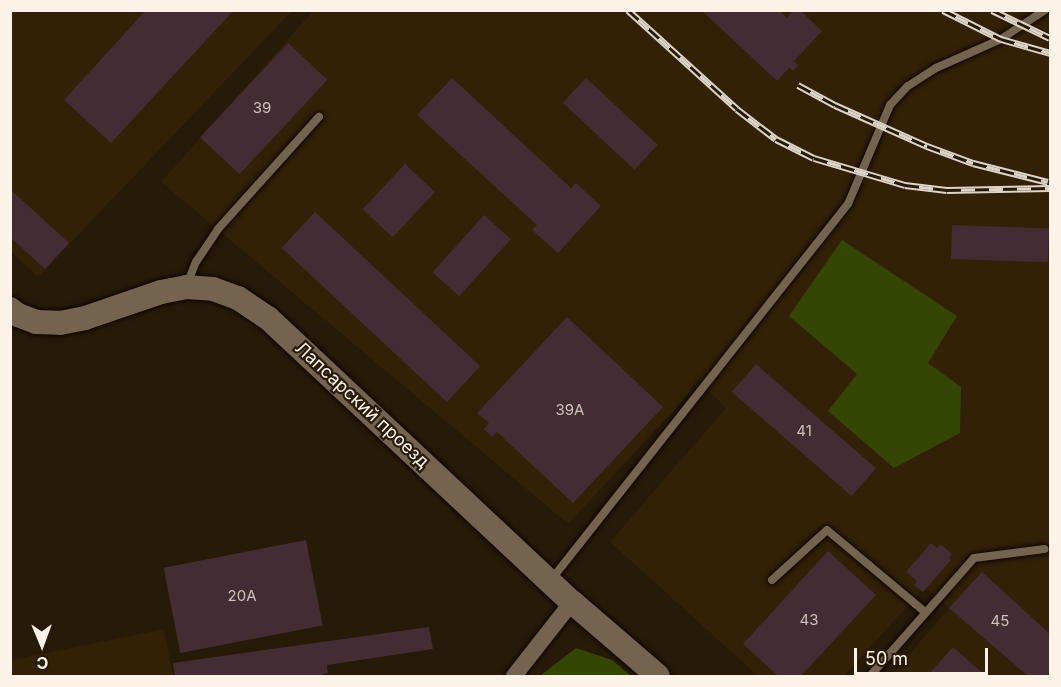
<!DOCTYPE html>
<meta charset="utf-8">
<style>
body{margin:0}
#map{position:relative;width:1061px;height:687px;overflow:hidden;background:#271a08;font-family:Inter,sans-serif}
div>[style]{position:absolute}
.built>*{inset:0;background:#322007}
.green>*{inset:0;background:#354604}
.building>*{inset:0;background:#432c34;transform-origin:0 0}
.roads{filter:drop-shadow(0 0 2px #100500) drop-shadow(0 0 2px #100500)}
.lane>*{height:8px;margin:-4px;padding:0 4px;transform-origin:4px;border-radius:4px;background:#74634f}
.street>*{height:16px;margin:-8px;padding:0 8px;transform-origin:8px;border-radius:8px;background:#74634f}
.secondary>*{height:24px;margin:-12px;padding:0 12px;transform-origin:12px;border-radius:12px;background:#74634f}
.rail>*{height:7px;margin-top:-3.5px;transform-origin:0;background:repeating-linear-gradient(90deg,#271a08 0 14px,#dfd4c8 0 28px);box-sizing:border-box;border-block:2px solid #dfd4c8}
span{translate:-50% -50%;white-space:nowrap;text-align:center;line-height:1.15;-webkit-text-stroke:4.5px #271a08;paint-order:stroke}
.number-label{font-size:15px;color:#cec0ba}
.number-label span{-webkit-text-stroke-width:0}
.street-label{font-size:18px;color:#fcf2e7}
.frame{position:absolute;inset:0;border:12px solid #fcf2e7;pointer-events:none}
.north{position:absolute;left:12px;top:615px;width:60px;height:60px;-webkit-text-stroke:4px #271a08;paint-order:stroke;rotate:179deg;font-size:16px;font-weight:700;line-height:24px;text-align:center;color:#fcf2e7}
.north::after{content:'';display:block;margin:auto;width:21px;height:27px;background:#fcf2e7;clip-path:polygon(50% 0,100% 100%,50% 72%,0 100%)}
.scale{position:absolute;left:854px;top:648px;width:134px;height:27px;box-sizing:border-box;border:3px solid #fcf2e7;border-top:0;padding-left:8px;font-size:18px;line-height:21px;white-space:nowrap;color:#fcf2e7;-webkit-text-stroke:4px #271a08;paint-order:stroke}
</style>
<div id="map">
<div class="built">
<i style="clip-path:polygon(10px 11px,292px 11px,38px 277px,11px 252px)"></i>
<i style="clip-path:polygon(313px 11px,1050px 11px,1050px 676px,891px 676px,949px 608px,925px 587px,844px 676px,758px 676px,610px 542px,726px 408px,698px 380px,676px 408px,568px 524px,161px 182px)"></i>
<i style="clip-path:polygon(164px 629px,173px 676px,11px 676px,11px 660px)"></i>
</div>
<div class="green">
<i style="clip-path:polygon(842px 240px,957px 316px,928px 363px,961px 387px,960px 433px,894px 468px,828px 411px,857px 374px,789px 316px)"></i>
<i style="clip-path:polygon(576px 648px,612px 660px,631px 676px,540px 676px)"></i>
</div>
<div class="building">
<i style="clip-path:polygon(146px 10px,234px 10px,111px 143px,64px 100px)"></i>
<i style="clip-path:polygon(701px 10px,779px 10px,787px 18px,793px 10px,800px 10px,822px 31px,794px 61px,798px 65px,793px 71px,789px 68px,777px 81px)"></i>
<i style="left:288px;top:43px;width:54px;height:129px;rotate:43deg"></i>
<i style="clip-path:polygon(452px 78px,571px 188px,576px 183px,601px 206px,558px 253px,532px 230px,537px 225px,417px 115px)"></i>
<i style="left:586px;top:78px;width:98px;height:34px;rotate:43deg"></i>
<i style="left:405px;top:164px;width:41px;height:62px;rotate:43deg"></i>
<i style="clip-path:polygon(10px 189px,69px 243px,45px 269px,10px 237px)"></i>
<i style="left:315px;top:212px;width:226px;height:49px;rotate:43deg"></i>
<i style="left:484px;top:215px;width:36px;height:77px;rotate:42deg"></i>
<i style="left:952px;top:225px;width:97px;height:34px;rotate:2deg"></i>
<i style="clip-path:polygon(567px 317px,663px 407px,573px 503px,497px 432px,492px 437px,484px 429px,489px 423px,477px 413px)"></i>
<i style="left:756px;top:364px;width:159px;height:37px;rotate:41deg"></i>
<i style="left:306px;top:540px;width:87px;height:145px;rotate:79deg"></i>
<i style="clip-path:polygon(931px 543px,937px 548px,940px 544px,952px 554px,949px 558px,951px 560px,923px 592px,914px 585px,917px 581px,906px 572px)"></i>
<i style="clip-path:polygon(828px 551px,876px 595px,801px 676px,778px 676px,743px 644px)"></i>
<i style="clip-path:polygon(982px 572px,1050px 634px,1050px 676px,1028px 676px,949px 608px)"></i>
<i style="clip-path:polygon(429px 627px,433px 649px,327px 665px,328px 673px,323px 674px,323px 676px,175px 676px,173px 663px)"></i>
<i style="clip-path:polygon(953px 647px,986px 676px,927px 676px)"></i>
</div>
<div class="roads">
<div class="lane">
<i style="left:187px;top:284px;width:24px;rotate:-68deg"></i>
<i style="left:196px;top:262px;width:40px;rotate:-56deg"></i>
<i style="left:218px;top:229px;width:151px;rotate:-48deg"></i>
<i style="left:551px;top:580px;width:479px;rotate:-51.7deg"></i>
<i style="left:848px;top:204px;width:108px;rotate:-67deg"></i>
<i style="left:890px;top:105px;width:26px;rotate:-47deg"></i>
<i style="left:908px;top:86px;width:33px;rotate:-33deg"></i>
<i style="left:936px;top:68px;width:71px;rotate:-24deg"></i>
<i style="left:1001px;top:39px;width:53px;rotate:-33.4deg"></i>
<i style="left:772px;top:580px;width:74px;rotate:-42.3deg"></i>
<i style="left:827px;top:530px;width:128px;rotate:39.9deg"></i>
<i style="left:870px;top:676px;width:157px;rotate:-48.6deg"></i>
<i style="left:974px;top:558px;width:71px;rotate:-7.3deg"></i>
</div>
<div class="street">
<i style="left:514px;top:676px;width:94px;rotate:-51.9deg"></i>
</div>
<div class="secondary">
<i style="left:10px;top:309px;width:10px;rotate:37deg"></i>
<i style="left:18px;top:315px;width:19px;rotate:21deg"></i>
<i style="left:36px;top:322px;width:24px;rotate:2deg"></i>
<i style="left:60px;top:323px;width:25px;rotate:-11deg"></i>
<i style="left:85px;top:318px;width:80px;rotate:-18.9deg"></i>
<i style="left:161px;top:292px;width:25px;rotate:-11deg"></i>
<i style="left:186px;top:287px;width:27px;rotate:4deg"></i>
<i style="left:213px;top:289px;width:27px;rotate:20deg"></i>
<i style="left:238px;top:298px;width:36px;rotate:34deg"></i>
<i style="left:268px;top:318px;width:416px;rotate:43.1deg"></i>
<i style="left:572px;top:602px;width:113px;rotate:40.7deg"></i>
</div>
</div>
<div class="rail">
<i style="left:628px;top:10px;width:147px;rotate:42.2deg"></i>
<i style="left:737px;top:109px;width:49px;rotate:37.6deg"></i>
<i style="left:776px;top:139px;width:42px;rotate:26.6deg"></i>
<i style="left:814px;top:158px;width:95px;rotate:16.5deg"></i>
<i style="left:905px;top:185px;width:42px;rotate:6.8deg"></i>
<i style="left:947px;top:190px;width:103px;rotate:-1.1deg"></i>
<i style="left:943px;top:10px;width:65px;rotate:26.6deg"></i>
<i style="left:1001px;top:39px;width:51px;rotate:15.9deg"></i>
<i style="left:992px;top:10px;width:64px;rotate:25.8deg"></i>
<i style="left:798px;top:85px;width:42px;rotate:28.4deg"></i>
<i style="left:835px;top:105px;width:101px;rotate:24deg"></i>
<i style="left:927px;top:146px;width:49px;rotate:20.3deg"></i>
<i style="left:973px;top:163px;width:77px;rotate:14.2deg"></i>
</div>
<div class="number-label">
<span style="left:262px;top:108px">39</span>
<span style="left:570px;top:410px">39А</span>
<span style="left:804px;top:431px">41</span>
<span style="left:242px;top:596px">20А</span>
<span style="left:809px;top:620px">43</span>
<span style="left:1000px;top:621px">45</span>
</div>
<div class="street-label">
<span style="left:362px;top:405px;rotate:43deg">Лапсарский проезд</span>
</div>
<div class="frame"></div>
<div class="north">С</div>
<div class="scale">50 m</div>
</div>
